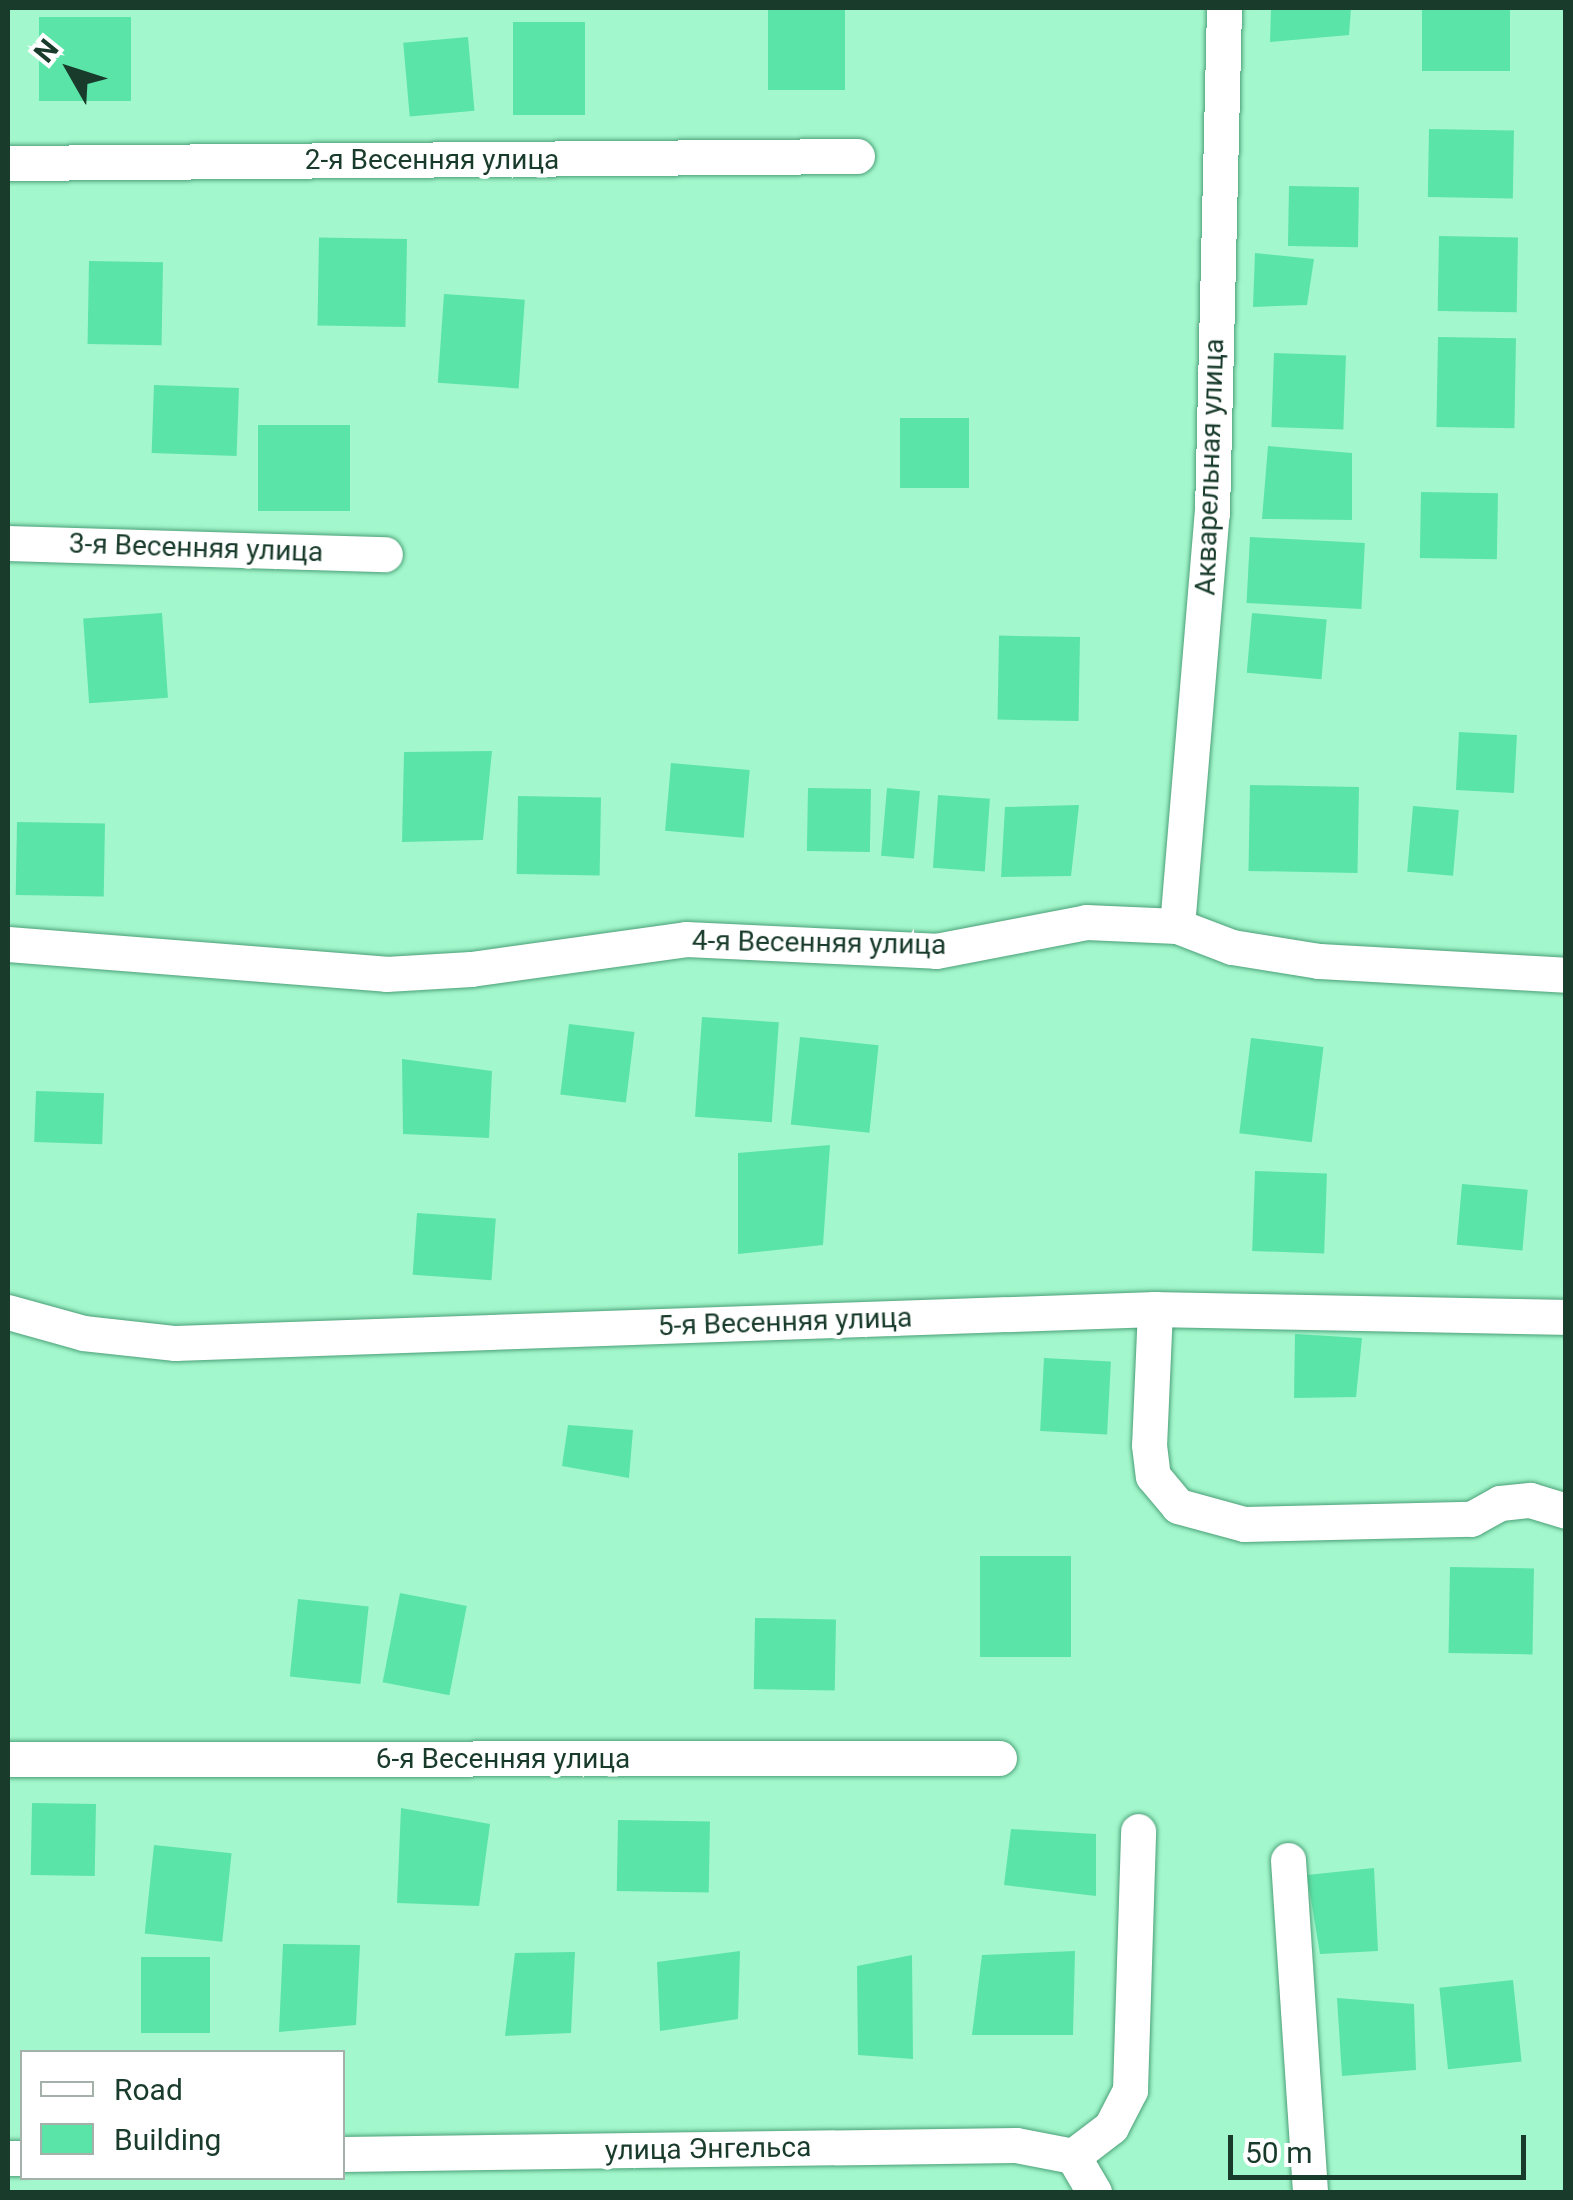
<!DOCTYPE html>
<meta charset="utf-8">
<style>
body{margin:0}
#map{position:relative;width:1573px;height:2200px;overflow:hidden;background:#a3f7cc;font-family:Roboto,sans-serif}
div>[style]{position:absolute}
.building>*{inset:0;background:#5be4a7;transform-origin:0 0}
.roads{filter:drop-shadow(0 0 2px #4ca078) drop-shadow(0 0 2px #4ca078)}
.minor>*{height:35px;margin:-17.5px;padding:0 17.5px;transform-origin:17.5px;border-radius:17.5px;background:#fff}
span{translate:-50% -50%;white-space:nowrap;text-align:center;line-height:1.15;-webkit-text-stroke:8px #fff;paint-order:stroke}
.street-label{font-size:28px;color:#183b2b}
.frame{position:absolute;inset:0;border:10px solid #183b2b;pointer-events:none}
.legend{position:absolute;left:20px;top:2050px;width:325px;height:130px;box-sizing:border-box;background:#fff;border:2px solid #a3b1aa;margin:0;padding:12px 18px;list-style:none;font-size:30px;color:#183b2b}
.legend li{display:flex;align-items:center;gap:20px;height:50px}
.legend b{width:50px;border:2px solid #a3b1aa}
.north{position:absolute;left:20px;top:20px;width:100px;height:100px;-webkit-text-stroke:8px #fff;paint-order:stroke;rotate:309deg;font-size:28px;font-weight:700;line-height:40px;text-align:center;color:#183b2b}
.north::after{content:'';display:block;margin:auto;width:35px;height:45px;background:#183b2b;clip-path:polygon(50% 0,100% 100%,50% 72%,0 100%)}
.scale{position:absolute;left:1228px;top:2135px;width:298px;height:45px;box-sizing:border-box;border:5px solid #183b2b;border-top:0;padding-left:12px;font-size:30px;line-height:35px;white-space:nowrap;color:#183b2b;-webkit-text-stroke:8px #fff;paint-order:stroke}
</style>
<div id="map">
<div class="building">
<i style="left:768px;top:8px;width:77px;height:82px"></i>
<i style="clip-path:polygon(1271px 8px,1351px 8px,1349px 35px,1270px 42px)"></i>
<i style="left:1422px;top:8px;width:88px;height:63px"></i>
<i style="left:39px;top:17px;width:92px;height:84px"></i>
<i style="left:513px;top:22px;width:72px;height:93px"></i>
<i style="left:468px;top:37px;width:74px;height:65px;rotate:85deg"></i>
<i style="left:1429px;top:129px;width:85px;height:68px;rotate:1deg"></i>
<i style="left:1289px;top:186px;width:70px;height:60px;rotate:1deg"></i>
<i style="left:1439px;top:236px;width:79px;height:75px;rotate:1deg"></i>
<i style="left:407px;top:239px;width:88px;height:88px;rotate:91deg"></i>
<i style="clip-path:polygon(1255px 253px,1314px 259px,1307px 305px,1253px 307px)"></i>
<i style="left:89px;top:261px;width:74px;height:83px;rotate:1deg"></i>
<i style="left:444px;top:294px;width:81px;height:89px;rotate:4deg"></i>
<i style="left:1438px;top:337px;width:78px;height:90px;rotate:1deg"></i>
<i style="left:1274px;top:353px;width:72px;height:74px;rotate:2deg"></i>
<i style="left:154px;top:385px;width:85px;height:68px;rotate:2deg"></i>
<i style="left:900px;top:418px;width:69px;height:70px"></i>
<i style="left:258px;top:425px;width:92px;height:86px"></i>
<i style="clip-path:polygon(1268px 446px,1352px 453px,1352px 520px,1262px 519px)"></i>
<i style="left:1421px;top:492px;width:77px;height:66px;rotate:1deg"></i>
<i style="left:1250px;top:537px;width:115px;height:66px;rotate:3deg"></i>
<i style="left:162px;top:613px;width:85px;height:79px;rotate:86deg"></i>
<i style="left:1252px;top:613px;width:75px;height:60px;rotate:5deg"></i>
<i style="left:1080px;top:637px;width:84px;height:81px;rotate:91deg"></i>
<i style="left:1459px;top:732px;width:58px;height:58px;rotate:3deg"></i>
<i style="clip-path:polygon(492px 751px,483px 840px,402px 842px,404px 752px)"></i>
<i style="left:671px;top:763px;width:79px;height:68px;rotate:5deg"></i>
<i style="left:1250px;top:785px;width:109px;height:86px;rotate:1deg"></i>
<i style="left:808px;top:788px;width:63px;height:63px;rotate:1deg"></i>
<i style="left:887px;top:788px;width:33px;height:68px;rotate:5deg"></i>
<i style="left:938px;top:795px;width:52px;height:73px;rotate:4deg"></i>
<i style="left:518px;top:796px;width:83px;height:78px;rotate:1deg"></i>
<i style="clip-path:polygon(1079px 805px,1071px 876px,1001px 877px,1005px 807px)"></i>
<i style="left:1413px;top:806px;width:46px;height:66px;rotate:5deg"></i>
<i style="left:17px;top:822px;width:88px;height:73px;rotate:1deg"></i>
<i style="left:702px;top:1017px;width:77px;height:100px;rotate:4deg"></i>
<i style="left:569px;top:1024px;width:66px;height:71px;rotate:7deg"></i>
<i style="left:800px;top:1037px;width:79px;height:88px;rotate:6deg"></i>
<i style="left:1251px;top:1038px;width:73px;height:96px;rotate:7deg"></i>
<i style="clip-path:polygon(402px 1059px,492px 1071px,489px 1138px,403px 1134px)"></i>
<i style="left:36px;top:1091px;width:68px;height:51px;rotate:2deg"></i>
<i style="clip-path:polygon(830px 1145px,823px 1245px,738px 1254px,738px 1153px)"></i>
<i style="left:1255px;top:1171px;width:72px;height:80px;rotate:2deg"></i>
<i style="left:1462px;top:1184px;width:66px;height:61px;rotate:5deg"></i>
<i style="left:417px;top:1213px;width:79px;height:62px;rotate:4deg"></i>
<i style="clip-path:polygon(1295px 1334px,1362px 1338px,1356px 1397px,1294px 1398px)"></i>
<i style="left:1044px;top:1358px;width:67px;height:73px;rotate:3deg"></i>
<i style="clip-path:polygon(568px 1425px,633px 1430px,629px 1478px,562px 1466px)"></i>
<i style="left:1071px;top:1556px;width:101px;height:91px;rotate:90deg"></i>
<i style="left:1450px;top:1567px;width:84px;height:86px;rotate:1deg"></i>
<i style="left:400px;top:1593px;width:68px;height:91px;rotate:11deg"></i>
<i style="left:298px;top:1599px;width:71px;height:78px;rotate:6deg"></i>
<i style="left:755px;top:1618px;width:81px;height:71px;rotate:1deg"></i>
<i style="left:32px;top:1803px;width:64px;height:72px;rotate:1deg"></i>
<i style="clip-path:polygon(401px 1808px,490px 1824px,479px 1906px,397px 1903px)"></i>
<i style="left:618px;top:1820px;width:92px;height:71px;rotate:1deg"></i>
<i style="clip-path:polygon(1011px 1829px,1096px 1834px,1096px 1896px,1004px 1885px)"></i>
<i style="left:154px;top:1845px;width:78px;height:89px;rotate:6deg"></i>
<i style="clip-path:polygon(1374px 1868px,1378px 1951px,1320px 1954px,1307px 1875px)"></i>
<i style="clip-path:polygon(283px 1944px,360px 1945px,356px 2025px,279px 2032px)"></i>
<i style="clip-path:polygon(740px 1951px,738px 2019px,660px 2031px,657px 1962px)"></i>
<i style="clip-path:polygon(1075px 1951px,1073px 2035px,972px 2035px,982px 1955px)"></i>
<i style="clip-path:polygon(575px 1952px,571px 2033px,505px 2036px,515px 1953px)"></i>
<i style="clip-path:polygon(912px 1955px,913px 2059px,858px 2055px,857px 1966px)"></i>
<i style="left:141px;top:1957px;width:69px;height:76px"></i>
<i style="left:1513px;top:1980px;width:82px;height:74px;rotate:84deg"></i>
<i style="clip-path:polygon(1337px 1998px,1414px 2004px,1416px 2070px,1342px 2076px)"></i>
</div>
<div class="roads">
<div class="minor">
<i style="left:8px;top:163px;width:849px;rotate:-0.47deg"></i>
<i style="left:8px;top:543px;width:377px;rotate:1.7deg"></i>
<i style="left:1177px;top:926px;width:414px;rotate:-85.2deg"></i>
<i style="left:1212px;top:513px;width:505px;rotate:-88.64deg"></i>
<i style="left:8px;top:944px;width:379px;rotate:4.5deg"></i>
<i style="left:386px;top:974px;width:85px;rotate:-3.4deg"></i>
<i style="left:471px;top:969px;width:217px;rotate:-7.9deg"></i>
<i style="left:686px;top:939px;width:250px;rotate:2.7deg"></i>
<i style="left:936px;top:951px;width:153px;rotate:-10.9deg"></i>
<i style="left:1086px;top:922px;width:91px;rotate:2.5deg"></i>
<i style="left:1177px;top:926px;width:59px;rotate:20.9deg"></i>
<i style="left:1232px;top:947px;width:88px;rotate:9.1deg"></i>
<i style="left:1319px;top:961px;width:247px;rotate:3.2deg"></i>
<i style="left:1155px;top:1309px;width:136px;rotate:92.5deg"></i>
<i style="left:1149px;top:1445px;width:31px;rotate:83deg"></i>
<i style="left:1153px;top:1476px;width:39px;rotate:50deg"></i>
<i style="left:1178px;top:1506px;width:68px;rotate:15.3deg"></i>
<i style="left:1244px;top:1524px;width:227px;rotate:-1.3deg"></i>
<i style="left:1471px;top:1519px;width:33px;rotate:-29deg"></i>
<i style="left:1500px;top:1503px;width:30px;rotate:-6deg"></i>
<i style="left:1530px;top:1500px;width:38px;rotate:17deg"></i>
<i style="left:8px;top:1312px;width:78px;rotate:15.6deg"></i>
<i style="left:83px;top:1333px;width:93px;rotate:6.2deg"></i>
<i style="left:175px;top:1343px;width:981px;rotate:-1.99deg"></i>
<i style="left:1155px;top:1309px;width:411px;rotate:1.1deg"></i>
<i style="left:8px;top:1759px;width:991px;rotate:-0.06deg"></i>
<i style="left:1288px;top:1860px;width:333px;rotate:86.2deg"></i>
<i style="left:342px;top:2154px;width:674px;rotate:-0.77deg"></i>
<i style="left:1016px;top:2145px;width:58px;rotate:10.9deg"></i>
<i style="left:1073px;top:2156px;width:48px;rotate:-37.3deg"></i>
<i style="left:1111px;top:2127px;width:42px;rotate:-62.8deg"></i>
<i style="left:1130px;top:2090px;width:259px;rotate:-88.2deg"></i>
<i style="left:1073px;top:2156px;width:42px;rotate:59.7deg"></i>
<i style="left:8px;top:2158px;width:14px"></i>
</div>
</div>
<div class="street-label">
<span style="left:432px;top:160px">2-я Весенняя улица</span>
<span style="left:1210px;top:467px;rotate:-88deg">Акварельная улица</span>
<span style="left:196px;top:548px;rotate:2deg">3-я Весенняя улица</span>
<span style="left:819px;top:943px;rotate:1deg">4-я Весенняя улица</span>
<span style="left:785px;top:1322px;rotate:-2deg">5-я Весенняя улица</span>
<span style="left:503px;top:1759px">6-я Весенняя улица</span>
<span style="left:708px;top:2149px;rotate:-1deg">улица Энгельса</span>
</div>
<div class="frame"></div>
<ul class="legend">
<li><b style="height:12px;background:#fff"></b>Road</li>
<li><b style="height:28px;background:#5be4a7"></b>Building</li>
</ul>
<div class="north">N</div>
<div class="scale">50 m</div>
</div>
